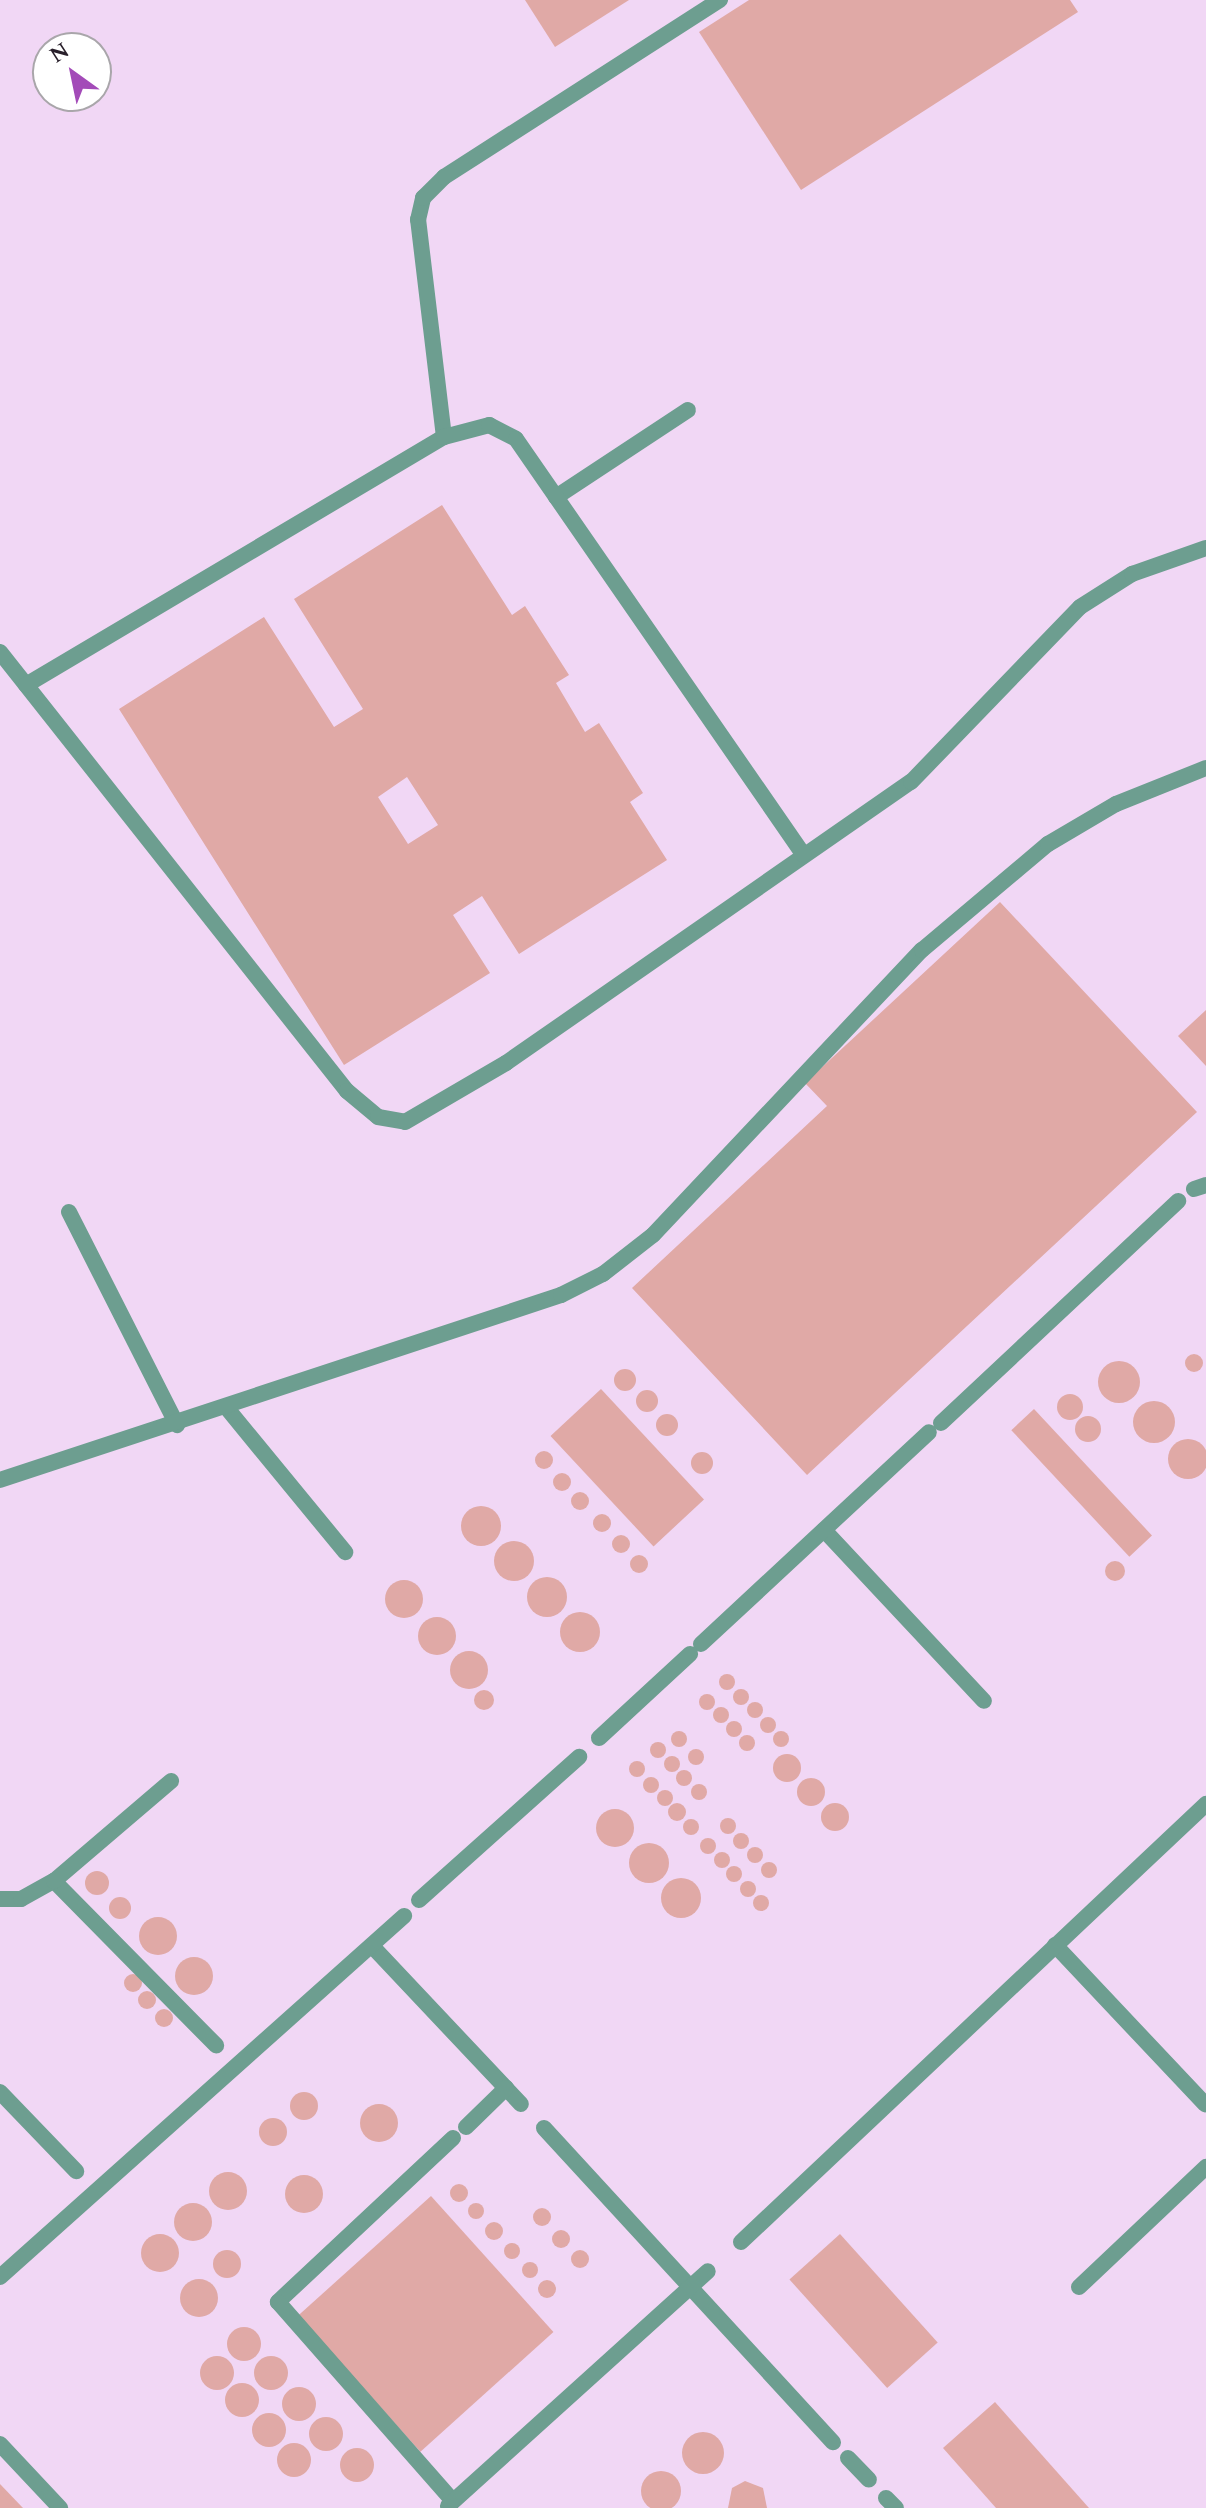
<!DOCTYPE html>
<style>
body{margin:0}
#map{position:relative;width:1206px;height:2508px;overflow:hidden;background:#f1d7f5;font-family:Spectral,serif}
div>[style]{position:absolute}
.building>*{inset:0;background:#e0a9a6;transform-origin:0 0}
.round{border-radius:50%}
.lane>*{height:16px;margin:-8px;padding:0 8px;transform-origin:8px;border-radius:8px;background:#6d9e90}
span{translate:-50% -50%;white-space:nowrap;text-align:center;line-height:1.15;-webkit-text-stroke:6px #fff;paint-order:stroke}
.north{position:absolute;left:32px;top:32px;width:80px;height:80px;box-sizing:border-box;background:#fff;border:2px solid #a9a6aa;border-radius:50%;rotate:327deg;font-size:22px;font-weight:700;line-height:32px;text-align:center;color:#29202b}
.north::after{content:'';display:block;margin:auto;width:28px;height:36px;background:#a34bb8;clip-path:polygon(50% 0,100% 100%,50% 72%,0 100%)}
</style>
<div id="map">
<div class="building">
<i style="clip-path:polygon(525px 0,629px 0,555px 47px)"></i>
<i style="clip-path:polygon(749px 0,1070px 0,1078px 12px,801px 190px,699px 32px)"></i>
<i style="clip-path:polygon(evenodd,442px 505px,512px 615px,525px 606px,569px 675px,556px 683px,585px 732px,599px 723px,643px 793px,630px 802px,667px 860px,519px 954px,482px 896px,453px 915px,490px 973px,344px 1065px,119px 709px,264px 617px,334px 727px,363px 709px,294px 599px,442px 505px,407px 777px,438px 825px,408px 844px,378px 797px,407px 777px)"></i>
<i style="clip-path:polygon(1000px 902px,1197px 1112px,807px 1475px,632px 1288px,827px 1106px,805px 1083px)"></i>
<i style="clip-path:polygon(1206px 1010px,1206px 1066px,1178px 1036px)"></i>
<i class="round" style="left:1185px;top:1354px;width:18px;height:18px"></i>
<i class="round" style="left:1098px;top:1361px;width:42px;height:42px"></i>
<i class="round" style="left:614px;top:1369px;width:22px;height:22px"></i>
<i style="left:601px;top:1389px;width:151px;height:69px;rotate:47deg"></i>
<i class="round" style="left:636px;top:1390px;width:22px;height:22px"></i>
<i class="round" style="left:1057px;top:1394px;width:26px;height:26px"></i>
<i class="round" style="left:1133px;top:1401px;width:42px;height:42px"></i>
<i style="left:1034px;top:1409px;width:173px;height:31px;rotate:47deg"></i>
<i class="round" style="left:656px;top:1414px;width:22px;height:22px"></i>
<i class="round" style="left:1075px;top:1416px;width:26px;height:26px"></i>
<i class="round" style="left:1168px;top:1439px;width:40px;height:40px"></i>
<i class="round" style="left:535px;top:1451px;width:18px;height:18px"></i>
<i class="round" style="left:691px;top:1452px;width:22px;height:22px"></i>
<i class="round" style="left:553px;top:1473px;width:18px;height:18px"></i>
<i class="round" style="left:571px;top:1492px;width:18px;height:18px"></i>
<i class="round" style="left:461px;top:1506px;width:40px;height:40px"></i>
<i class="round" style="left:593px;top:1514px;width:18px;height:18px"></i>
<i class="round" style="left:612px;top:1535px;width:18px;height:18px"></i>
<i class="round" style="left:494px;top:1541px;width:40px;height:40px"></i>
<i class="round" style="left:630px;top:1555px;width:18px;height:18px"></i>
<i class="round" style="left:1105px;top:1561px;width:20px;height:20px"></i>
<i class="round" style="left:527px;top:1577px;width:40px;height:40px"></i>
<i class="round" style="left:385px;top:1580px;width:38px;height:38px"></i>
<i class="round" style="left:560px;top:1612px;width:40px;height:40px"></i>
<i class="round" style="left:418px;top:1617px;width:38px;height:38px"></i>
<i class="round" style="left:450px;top:1651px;width:38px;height:38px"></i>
<i class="round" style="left:719px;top:1674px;width:16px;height:16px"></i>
<i class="round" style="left:733px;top:1689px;width:16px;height:16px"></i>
<i class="round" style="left:474px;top:1690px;width:20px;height:20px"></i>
<i class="round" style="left:699px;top:1694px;width:16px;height:16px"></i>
<i class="round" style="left:747px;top:1702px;width:16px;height:16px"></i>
<i class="round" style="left:713px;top:1707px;width:16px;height:16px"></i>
<i class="round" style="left:760px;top:1717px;width:16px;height:16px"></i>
<i class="round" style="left:726px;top:1721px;width:16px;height:16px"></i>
<i class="round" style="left:773px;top:1731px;width:16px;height:16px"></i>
<i class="round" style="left:671px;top:1731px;width:16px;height:16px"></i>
<i class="round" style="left:739px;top:1735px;width:16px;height:16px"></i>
<i class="round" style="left:650px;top:1742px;width:16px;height:16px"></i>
<i class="round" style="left:688px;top:1749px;width:16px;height:16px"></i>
<i class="round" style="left:773px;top:1754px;width:28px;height:28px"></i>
<i class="round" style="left:664px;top:1756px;width:16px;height:16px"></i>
<i class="round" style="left:629px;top:1761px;width:16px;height:16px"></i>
<i class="round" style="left:676px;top:1770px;width:16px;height:16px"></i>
<i class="round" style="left:643px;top:1777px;width:16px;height:16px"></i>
<i class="round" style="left:797px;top:1778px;width:28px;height:28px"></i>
<i class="round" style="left:691px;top:1784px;width:16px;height:16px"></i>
<i class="round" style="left:657px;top:1790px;width:16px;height:16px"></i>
<i class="round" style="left:821px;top:1803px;width:28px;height:28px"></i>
<i class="round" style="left:668px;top:1803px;width:18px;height:18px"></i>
<i class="round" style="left:596px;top:1809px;width:38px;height:38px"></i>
<i class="round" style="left:720px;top:1818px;width:16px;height:16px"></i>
<i class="round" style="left:683px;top:1819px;width:16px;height:16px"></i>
<i class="round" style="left:733px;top:1833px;width:16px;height:16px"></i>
<i class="round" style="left:700px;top:1838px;width:16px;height:16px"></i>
<i class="round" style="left:629px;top:1843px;width:40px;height:40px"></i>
<i class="round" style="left:747px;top:1847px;width:16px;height:16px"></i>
<i class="round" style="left:714px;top:1852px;width:16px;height:16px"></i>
<i class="round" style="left:761px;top:1862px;width:16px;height:16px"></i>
<i class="round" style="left:726px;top:1866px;width:16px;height:16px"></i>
<i class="round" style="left:85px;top:1871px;width:24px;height:24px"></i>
<i class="round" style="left:661px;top:1878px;width:40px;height:40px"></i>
<i class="round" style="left:740px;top:1881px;width:16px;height:16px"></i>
<i class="round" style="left:753px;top:1895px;width:16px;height:16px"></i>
<i class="round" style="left:109px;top:1897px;width:22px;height:22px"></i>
<i class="round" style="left:139px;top:1917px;width:38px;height:38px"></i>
<i class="round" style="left:175px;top:1957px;width:38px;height:38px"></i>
<i class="round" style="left:124px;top:1974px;width:18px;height:18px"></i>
<i class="round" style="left:138px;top:1991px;width:18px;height:18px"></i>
<i class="round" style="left:155px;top:2009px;width:18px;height:18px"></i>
<i class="round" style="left:290px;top:2092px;width:28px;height:28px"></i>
<i class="round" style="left:360px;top:2104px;width:38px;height:38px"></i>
<i class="round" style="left:259px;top:2118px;width:28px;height:28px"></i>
<i class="round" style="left:209px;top:2172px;width:38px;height:38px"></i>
<i class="round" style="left:285px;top:2175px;width:38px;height:38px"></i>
<i class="round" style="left:450px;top:2184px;width:18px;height:18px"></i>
<i style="left:431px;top:2196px;width:183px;height:179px;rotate:48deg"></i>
<i class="round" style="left:468px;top:2203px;width:16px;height:16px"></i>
<i class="round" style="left:174px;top:2203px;width:38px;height:38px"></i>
<i class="round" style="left:533px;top:2208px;width:18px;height:18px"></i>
<i class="round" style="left:485px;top:2222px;width:18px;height:18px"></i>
<i class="round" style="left:552px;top:2230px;width:18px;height:18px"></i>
<i class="round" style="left:141px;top:2234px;width:38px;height:38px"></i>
<i style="left:840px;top:2234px;width:146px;height:68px;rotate:48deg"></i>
<i class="round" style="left:504px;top:2243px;width:16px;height:16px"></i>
<i class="round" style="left:213px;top:2250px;width:28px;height:28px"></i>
<i class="round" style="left:571px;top:2250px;width:18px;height:18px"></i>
<i class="round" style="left:522px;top:2262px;width:16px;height:16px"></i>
<i class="round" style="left:180px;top:2279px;width:38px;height:38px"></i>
<i class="round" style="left:538px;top:2280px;width:18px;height:18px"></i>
<i class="round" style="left:227px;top:2327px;width:34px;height:34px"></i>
<i class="round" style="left:254px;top:2356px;width:34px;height:34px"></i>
<i class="round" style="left:200px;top:2356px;width:34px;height:34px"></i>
<i class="round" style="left:225px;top:2383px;width:34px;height:34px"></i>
<i class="round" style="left:282px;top:2387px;width:34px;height:34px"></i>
<i style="clip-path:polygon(995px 2402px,1089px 2508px,996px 2508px,943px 2448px)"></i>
<i class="round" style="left:252px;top:2413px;width:34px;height:34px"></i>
<i class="round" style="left:309px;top:2417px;width:34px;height:34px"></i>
<i class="round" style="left:682px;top:2432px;width:42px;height:42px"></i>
<i class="round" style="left:277px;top:2443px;width:34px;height:34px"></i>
<i class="round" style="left:340px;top:2448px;width:34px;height:34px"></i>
<i class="round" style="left:641px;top:2471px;width:40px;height:40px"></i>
<i style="clip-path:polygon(745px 2481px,763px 2488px,767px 2508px,728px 2508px,732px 2488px)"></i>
<i style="clip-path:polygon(0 2484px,23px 2508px,0 2508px)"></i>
</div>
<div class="lane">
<i style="left:444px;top:437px;width:219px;rotate:-96.8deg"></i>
<i style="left:418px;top:220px;width:23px;rotate:-77deg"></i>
<i style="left:423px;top:198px;width:30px;rotate:-45deg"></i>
<i style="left:444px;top:177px;width:328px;rotate:-32.7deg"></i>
<i style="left:556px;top:497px;width:158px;rotate:-33.4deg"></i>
<i style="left:0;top:652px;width:560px;rotate:51.68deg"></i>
<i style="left:347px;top:1091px;width:40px;rotate:40deg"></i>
<i style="left:378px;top:1117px;width:27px;rotate:10deg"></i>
<i style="left:405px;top:1122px;width:117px;rotate:-30.3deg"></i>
<i style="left:506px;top:1063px;width:493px;rotate:-34.8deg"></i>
<i style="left:911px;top:782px;width:243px;rotate:-46deg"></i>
<i style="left:1080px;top:607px;width:62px;rotate:-32.4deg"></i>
<i style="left:1132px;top:574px;width:78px;rotate:-19.4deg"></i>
<i style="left:26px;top:685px;width:486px;rotate:-30.7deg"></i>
<i style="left:444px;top:437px;width:47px;rotate:-14.9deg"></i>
<i style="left:489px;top:425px;width:30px;rotate:27deg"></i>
<i style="left:516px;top:439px;width:505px;rotate:55.33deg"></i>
<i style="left:1194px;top:1189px;width:13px;rotate:-18deg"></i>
<i style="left:69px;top:1212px;width:239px;rotate:63.1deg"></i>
<i style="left:226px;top:1407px;width:188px;rotate:50.6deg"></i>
<i style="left:941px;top:1423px;width:325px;rotate:-43.1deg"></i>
<i style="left:0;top:1480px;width:591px;rotate:-18.25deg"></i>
<i style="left:561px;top:1295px;width:47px;rotate:-26.6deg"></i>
<i style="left:603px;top:1274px;width:63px;rotate:-38deg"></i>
<i style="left:653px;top:1235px;width:392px;rotate:-46.7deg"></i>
<i style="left:922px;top:950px;width:165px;rotate:-40.1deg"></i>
<i style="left:1048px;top:844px;width:79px;rotate:-30.5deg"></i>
<i style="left:1116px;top:804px;width:97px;rotate:-21.8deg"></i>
<i style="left:824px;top:1530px;width:234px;rotate:46.9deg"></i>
<i style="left:701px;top:1644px;width:311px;rotate:-42.9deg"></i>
<i style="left:599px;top:1738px;width:124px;rotate:-42.7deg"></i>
<i style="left:54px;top:1881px;width:231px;rotate:45.4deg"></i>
<i style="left:0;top:1899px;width:21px"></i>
<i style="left:21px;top:1899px;width:38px;rotate:-29deg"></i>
<i style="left:54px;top:1881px;width:154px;rotate:-40.5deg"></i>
<i style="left:419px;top:1900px;width:215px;rotate:-41.8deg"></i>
<i style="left:1055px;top:1945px;width:219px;rotate:46.7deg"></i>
<i style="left:372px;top:1946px;width:217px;rotate:46.7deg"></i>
<i style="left:0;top:2092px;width:110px;rotate:46.1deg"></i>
<i style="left:466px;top:2127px;width:56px;rotate:-44.3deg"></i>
<i style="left:544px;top:2128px;width:427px;rotate:47.4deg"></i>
<i style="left:453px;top:2138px;width:240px;rotate:136.9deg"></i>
<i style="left:278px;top:2302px;width:265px;rotate:48.7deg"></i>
<i style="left:741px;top:2242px;width:639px;rotate:-43.29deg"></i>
<i style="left:0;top:2277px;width:542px;rotate:-41.78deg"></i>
<i style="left:1079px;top:2287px;width:175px;rotate:-43.4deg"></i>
<i style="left:0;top:2444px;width:88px;rotate:46.8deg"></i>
<i style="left:848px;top:2458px;width:30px;rotate:46deg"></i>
<i style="left:886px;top:2498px;width:14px;rotate:45deg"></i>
<i style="left:448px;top:2506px;width:350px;rotate:-42.1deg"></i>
</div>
<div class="north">N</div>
</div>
